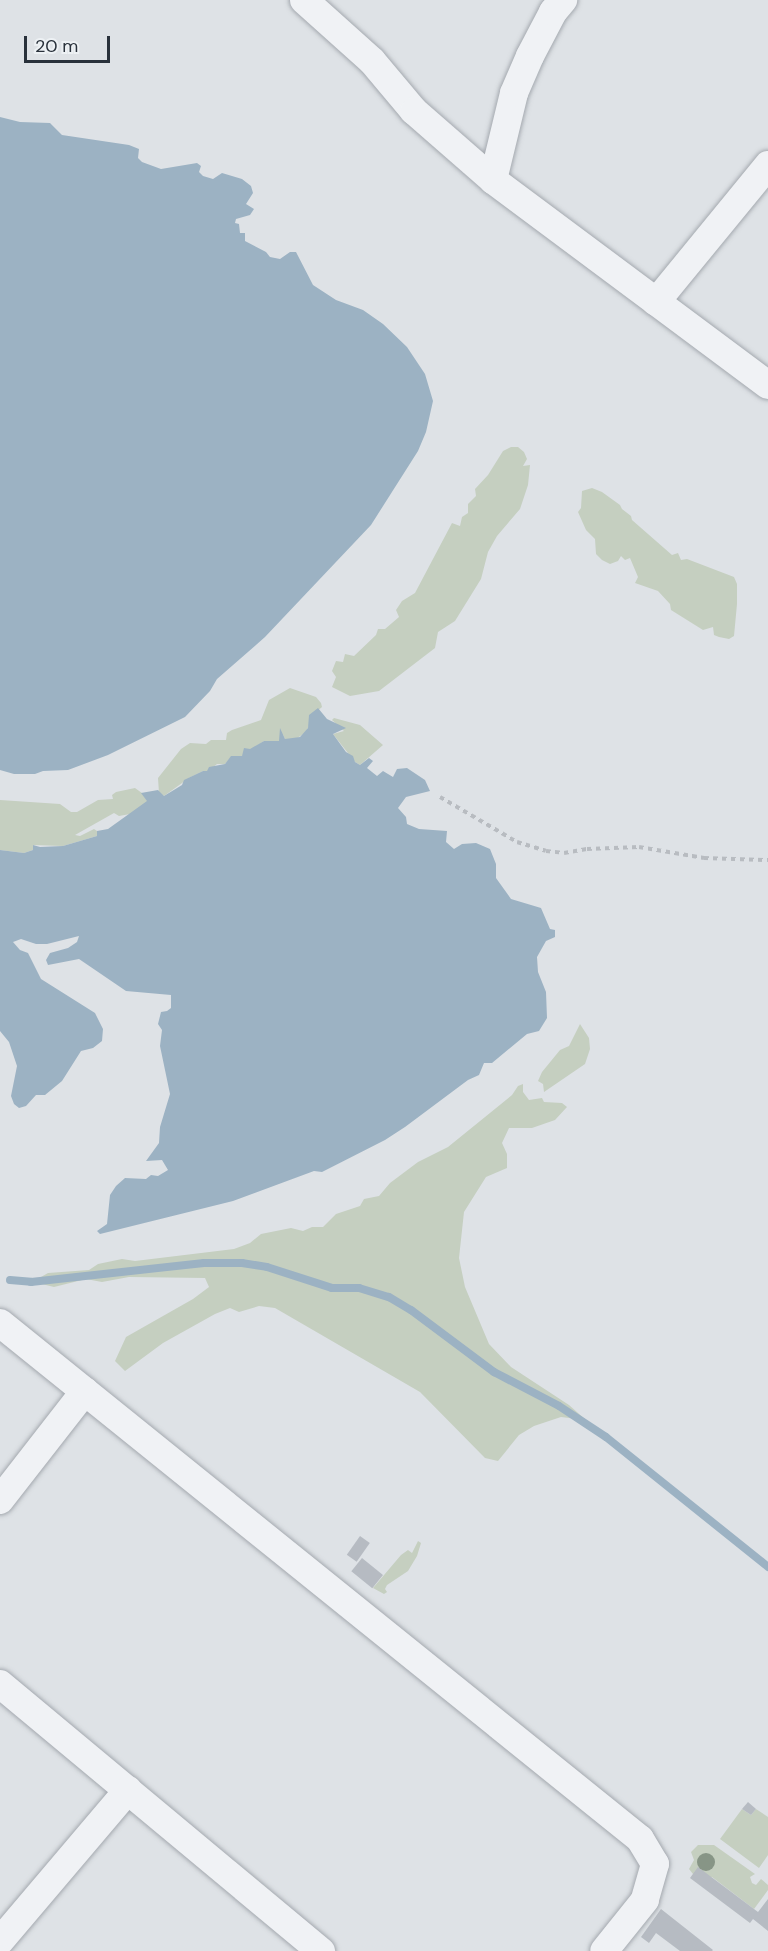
<!DOCTYPE html>
<style>
body{margin:0}
#map{position:relative;width:768px;height:1951px;overflow:hidden;background:#dee2e6;font-family:"DM Sans",sans-serif}
div>[style]{position:absolute}
.green>*{inset:0;background:#c5cfc0}
.water>*{inset:0;background:#9cb2c3}
.stream>*{height:8px;margin:-4px;padding:0 4px;transform-origin:4px;border-radius:4px;background:#9cb2c3}
.building>*{inset:0;background:#b6bbc2;transform-origin:0 0}
.path>*{height:4px;margin-top:-2px;transform-origin:0;background:repeating-linear-gradient(90deg,#b8bcc1 0 4.5px,transparent 0 9px)}
.roads{filter:drop-shadow(0 0 2px #a4a9af) drop-shadow(0 0 2px #a4a9af)}
.minor>*{height:28px;margin:-14px;padding:0 14px;transform-origin:14px;border-radius:14px;background:#f0f2f5}
.trees>*{width:18px;height:18px;margin:-9px;border-radius:50%;background:#879586}
span{translate:-50% -50%;white-space:nowrap;text-align:center;line-height:1.15;-webkit-text-stroke:4.5px #edf1f4;paint-order:stroke}
.scale{position:absolute;left:24px;top:36px;width:86px;height:27px;box-sizing:border-box;border:3px solid #29313b;border-top:0;padding-left:8px;font-size:18px;line-height:21px;white-space:nowrap;color:#29313b;-webkit-text-stroke:4px #edf1f4;paint-order:stroke}
</style>
<div id="map">
<div class="green">
<i style="clip-path:polygon(511px 447px,518px 447px,524px 452px,527px 459px,523px 466px,530px 465px,528px 485px,520px 509px,497px 536px,488px 552px,481px 579px,455px 621px,438px 632px,435px 648px,379px 691px,350px 696px,332px 687px,336px 677px,332px 671px,336px 661px,343px 662px,345px 654px,354px 656px,376px 635px,378px 629px,385px 629px,399px 617px,396px 610px,402px 601px,415px 593px,452px 523px,460px 526px,462px 517px,468px 513px,468px 504px,476px 496px,475px 489px,488px 475px,503px 451px)"></i>
<i style="clip-path:polygon(592px 488px,602px 492px,620px 505px,622px 509px,631px 516px,632px 520px,672px 555px,678px 553px,681px 560px,687px 559px,734px 577px,737px 584px,737px 604px,734px 636px,729px 639px,719px 637px,714px 635px,713px 627px,703px 630px,671px 610px,670px 604px,658px 591px,635px 583px,638px 577px,630px 558px,625px 560px,621px 556px,618px 561px,610px 564px,602px 560px,596px 554px,595px 539px,586px 530px,578px 512px,581px 508px,582px 491px)"></i>
<i style="clip-path:polygon(290px 688px,316px 697px,321px 703px,322px 707px,315px 713px,306px 732px,296px 739px,285px 739px,283px 735px,280px 741px,264px 741px,242px 756px,232px 756px,225px 764px,217px 764px,207px 772px,203px 771px,189px 778px,164px 796px,159px 793px,158px 778px,181px 749px,190px 743px,206px 744px,211px 740px,226px 740px,227px 733px,232px 730px,261px 720px,269px 700px)"></i>
<i style="clip-path:polygon(334px 718px,360px 725px,383px 745px,360px 765px,355px 762px,333px 734px,344px 731px,332px 720px)"></i>
<i style="clip-path:polygon(135px 788px,146px 796px,148px 801px,144px 805px,130px 814px,119px 816px,114px 813px,75px 835px,80px 836px,94px 829px,97px 831px,97px 836px,63px 846px,33px 845px,33px 850px,24px 853px,0 850px,0 800px,60px 804px,71px 812px,77px 812px,98px 800px,113px 799px,112px 795px,116px 792px)"></i>
<i style="clip-path:polygon(580px 1024px,589px 1038px,590px 1049px,585px 1064px,544px 1092px,543px 1084px,538px 1081px,542px 1072px,560px 1050px,569px 1046px)"></i>
<i style="clip-path:polygon(523px 1084px,523px 1092px,529px 1100px,542px 1098px,544px 1102px,562px 1103px,567px 1107px,555px 1120px,532px 1128px,509px 1128px,502px 1143px,507px 1154px,507px 1168px,486px 1177px,464px 1212px,459px 1258px,465px 1287px,489px 1344px,511px 1367px,569px 1405px,605px 1437px,577px 1419px,561px 1417px,534px 1426px,519px 1435px,498px 1461px,485px 1458px,420px 1392px,275px 1308px,259px 1306px,239px 1312px,230px 1308px,215px 1314px,163px 1343px,125px 1371px,115px 1361px,126px 1337px,193px 1299px,209px 1287px,205px 1278px,129px 1277px,102px 1282px,86px 1279px,54px 1287px,42px 1284px,41px 1277px,48px 1273px,89px 1270px,98px 1264px,122px 1259px,135px 1261px,234px 1249px,250px 1243px,261px 1234px,291px 1228px,303px 1231px,312px 1227px,323px 1227px,336px 1214px,360px 1206px,364px 1199px,379px 1196px,390px 1183px,418px 1162px,448px 1147px,512px 1095px,518px 1086px)"></i>
<i style="clip-path:polygon(418px 1541px,421px 1543px,417px 1556px,408px 1571px,387px 1585px,385px 1589px,387px 1592px,384px 1594px,373px 1588px,401px 1555px,408px 1550px,412px 1553px)"></i>
<i style="clip-path:polygon(742px 1809px,751px 1815px,756px 1809px,768px 1817px,768px 1855px,759px 1868px,720px 1839px)"></i>
<i style="clip-path:polygon(698px 1845px,714px 1845px,755px 1874px,750px 1877px,752px 1883px,756px 1885px,761px 1879px,768px 1885px,768px 1890px,754px 1909px,712px 1877px,708px 1879px,693px 1874px,689px 1869px,694px 1860px,691px 1852px)"></i>
</div>
<div class="water">
<i style="clip-path:polygon(0 117px,20px 122px,50px 123px,62px 135px,129px 145px,139px 149px,138px 158px,142px 162px,161px 169px,197px 163px,201px 166px,199px 172px,203px 176px,213px 179px,222px 173px,242px 179px,251px 186px,253px 193px,246px 204px,254px 209px,250px 215px,236px 219px,235px 223px,239px 224px,240px 233px,245px 233px,245px 241px,266px 252px,270px 257px,280px 259px,290px 252px,296px 252px,313px 285px,336px 300px,363px 310px,383px 324px,407px 347px,425px 374px,433px 401px,426px 432px,418px 451px,371px 525px,265px 637px,217px 679px,210px 691px,185px 717px,108px 755px,68px 770px,43px 771px,35px 774px,14px 774px,0 770px)"></i>
<i style="clip-path:polygon(318px 708px,327px 719px,346px 728px,333px 734px,346px 752px,353px 756px,355px 762px,360px 765px,369px 758px,373px 761px,367px 768px,377px 776px,383px 771px,393px 777px,397px 769px,407px 768px,425px 780px,430px 791px,406px 797px,398px 808px,406px 817px,407px 824px,419px 829px,447px 831px,446px 842px,454px 849px,462px 844px,476px 843px,490px 849px,496px 864px,496px 878px,511px 899px,541px 908px,550px 929px,555px 930px,555px 937px,546px 941px,537px 957px,538px 972px,546px 992px,547px 1018px,539px 1031px,527px 1034px,492px 1063px,484px 1063px,479px 1075px,468px 1080px,405px 1127px,385px 1140px,322px 1172px,314px 1171px,233px 1201px,100px 1234px,97px 1231px,107px 1224px,110px 1195px,116px 1186px,125px 1178px,146px 1179px,151px 1175px,158px 1176px,168px 1170px,162px 1160px,146px 1161px,159px 1143px,160px 1127px,170px 1094px,160px 1046px,162px 1030px,158px 1024px,161px 1012px,167px 1011px,171px 1008px,171px 995px,126px 991px,79px 959px,48px 965px,46px 960px,50px 953px,68px 948px,77px 942px,79px 936px,47px 944px,36px 944px,21px 939px,13px 942px,20px 950px,28px 953px,41px 979px,95px 1013px,103px 1029px,102px 1041px,93px 1048px,81px 1051px,62px 1081px,45px 1095px,36px 1095px,26px 1106px,19px 1108px,14px 1104px,11px 1096px,17px 1066px,9px 1042px,0 1031px,0 850px,24px 853px,33px 850px,33px 845px,40px 847px,63px 846px,97px 836px,97px 831px,108px 829px,147px 801px,141px 793px,158px 790px,164px 796px,182px 785px,184px 780px,203px 771px,207px 771px,209px 767px,225px 764px,231px 756px,242px 756px,244px 748px,250px 749px,264px 741px,279px 741px,280px 728px,285px 739px,300px 737px,308px 728px,309px 715px)"></i>
</div>
<div class="stream">
<i style="left:10px;top:1280px;width:21px;rotate:5deg"></i>
<i style="left:31px;top:1282px;width:174px;rotate:-6.3deg"></i>
<i style="left:204px;top:1263px;width:38px"></i>
<i style="left:242px;top:1263px;width:25px;rotate:9deg"></i>
<i style="left:267px;top:1267px;width:68px;rotate:17.9deg"></i>
<i style="left:332px;top:1288px;width:27px"></i>
<i style="left:359px;top:1288px;width:31px;rotate:17deg"></i>
<i style="left:389px;top:1297px;width:26px;rotate:31deg"></i>
<i style="left:411px;top:1310px;width:104px;rotate:36.8deg"></i>
<i style="left:494px;top:1372px;width:73px;rotate:27.6deg"></i>
<i style="left:559px;top:1406px;width:56px;rotate:33.4deg"></i>
<i style="left:606px;top:1437px;width:208px;rotate:38.7deg"></i>
</div>
<div class="building">
<i style="left:360px;top:1536px;width:12px;height:23px;rotate:35deg"></i>
<i style="left:362px;top:1558px;width:27px;height:17px;rotate:39deg"></i>
<i style="clip-path:polygon(748px 1802px,756px 1809px,751px 1815px,742px 1809px)"></i>
<i style="clip-path:polygon(698px 1867px,758px 1912px,768px 1899px,768px 1931px,753px 1919px,750px 1923px,690px 1878px)"></i>
<i style="clip-path:polygon(661px 1909px,713px 1950px,712px 1951px,680px 1951px,656px 1933px,649px 1943px,641px 1937px)"></i>
</div>
<div class="path">
<i style="left:440px;top:797px;width:89px;rotate:30.3deg"></i>
<i style="left:517px;top:842px;width:30px;rotate:17deg"></i>
<i style="left:546px;top:851px;width:18px;rotate:6deg"></i>
<i style="left:564px;top:853px;width:23px;rotate:-10deg"></i>
<i style="left:587px;top:849px;width:52px;rotate:-2.2deg"></i>
<i style="left:639px;top:847px;width:66px;rotate:9.6deg"></i>
<i style="left:704px;top:858px;width:64px;rotate:1.8deg"></i>
</div>
<div class="roads">
<div class="minor">
<i style="left:304px;top:0;width:91px;rotate:41.9deg"></i>
<i style="left:372px;top:61px;width:65px;rotate:50deg"></i>
<i style="left:414px;top:111px;width:105px;rotate:41.1deg"></i>
<i style="left:493px;top:180px;width:343px;rotate:36.7deg"></i>
<i style="left:493px;top:180px;width:89px;rotate:-76.4deg"></i>
<i style="left:514px;top:93px;width:40px;rotate:-66.6deg"></i>
<i style="left:530px;top:56px;width:50px;rotate:-62.4deg"></i>
<i style="left:553px;top:12px;width:16px;rotate:-50deg"></i>
<i style="left:656px;top:302px;width:177px;rotate:-50.7deg"></i>
<i style="left:0;top:1323px;width:822px;rotate:38.88deg"></i>
<i style="left:640px;top:1839px;width:29px;rotate:59deg"></i>
<i style="left:655px;top:1864px;width:37px;rotate:106deg"></i>
<i style="left:645px;top:1900px;width:65px;rotate:128.8deg"></i>
<i style="left:0;top:1500px;width:138px;rotate:-52.1deg"></i>
<i style="left:0;top:1684px;width:418px;rotate:39.8deg"></i>
<i style="left:0;top:1941px;width:198px;rotate:-49.7deg"></i>
</div>
</div>
<div class="trees">
<i style="left:706px;top:1862px"></i>
</div>
<div class="scale">20 m</div>
</div>
